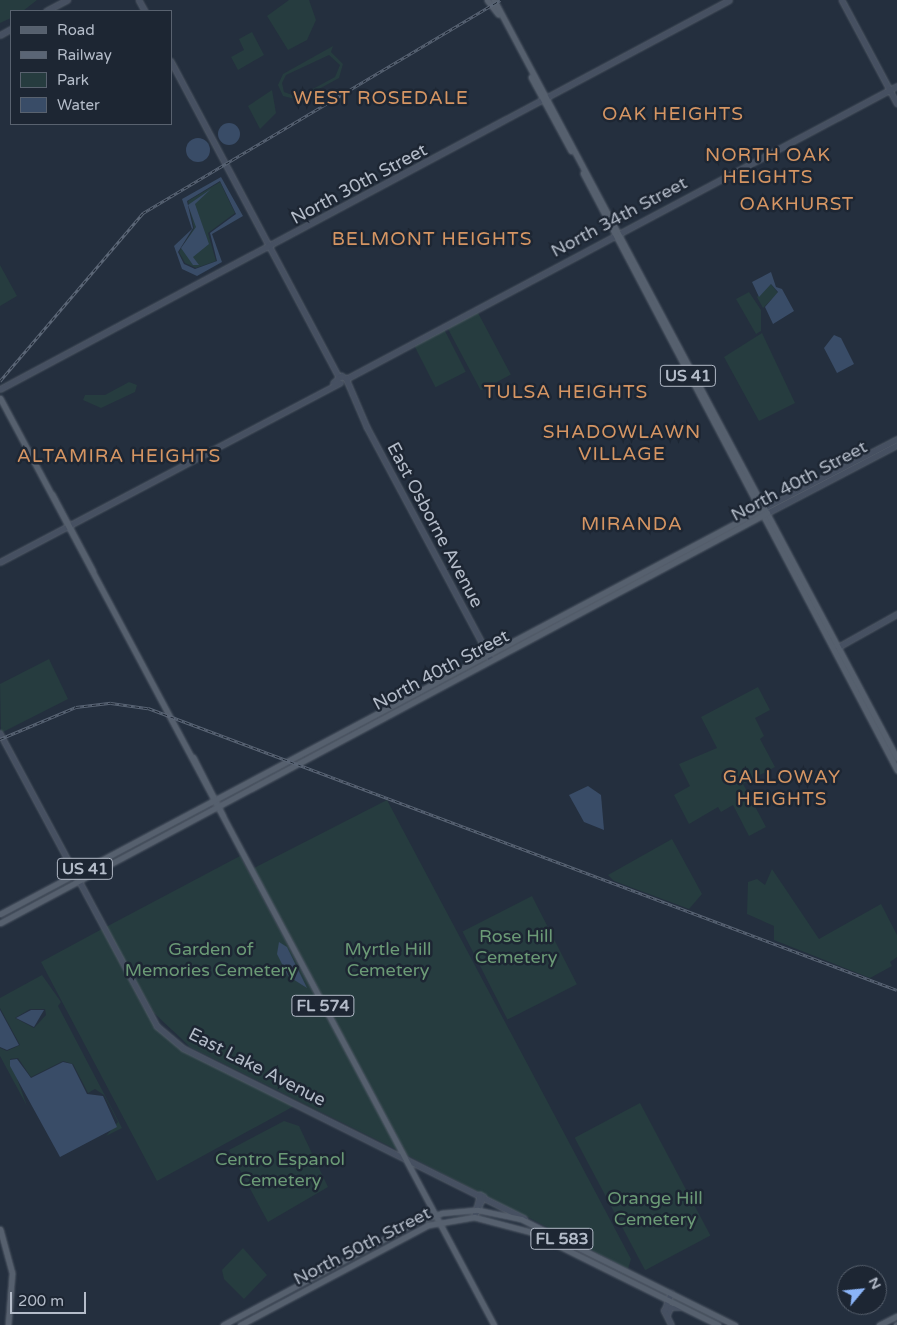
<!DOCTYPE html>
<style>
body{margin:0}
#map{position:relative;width:897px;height:1325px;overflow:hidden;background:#242f3e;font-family:"Varela Round",sans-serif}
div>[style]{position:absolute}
.green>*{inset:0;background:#263c3f;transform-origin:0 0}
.water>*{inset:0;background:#394c67}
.round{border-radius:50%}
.roads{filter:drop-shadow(0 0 1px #565f6c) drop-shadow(0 0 1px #565f6c)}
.secondary>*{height:4.5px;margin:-2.25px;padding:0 2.25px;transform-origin:2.25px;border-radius:2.25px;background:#465061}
.primary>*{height:5px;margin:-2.5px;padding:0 2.5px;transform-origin:2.5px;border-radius:2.5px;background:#56606e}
.rail>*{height:3px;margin-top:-1.5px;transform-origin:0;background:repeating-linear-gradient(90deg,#1d2633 0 4px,#5a6575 0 8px);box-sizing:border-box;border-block:1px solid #5a6575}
span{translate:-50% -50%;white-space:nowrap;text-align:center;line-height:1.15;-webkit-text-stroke:5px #1d2633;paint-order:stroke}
.shield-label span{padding:1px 4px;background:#1d2633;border:1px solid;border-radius:4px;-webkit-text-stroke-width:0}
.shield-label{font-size:16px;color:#b4bcc9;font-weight:700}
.street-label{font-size:18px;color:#b4bcc9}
.park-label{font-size:18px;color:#6b9a76}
.neighbourhood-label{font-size:19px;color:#d59563;letter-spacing:1px}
.legend{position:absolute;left:10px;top:10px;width:162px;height:115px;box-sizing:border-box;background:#1d2633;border:1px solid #59626f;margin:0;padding:6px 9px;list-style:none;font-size:15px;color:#b4bcc9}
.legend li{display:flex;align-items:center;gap:10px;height:25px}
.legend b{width:25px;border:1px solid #59626f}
.north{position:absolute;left:837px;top:1265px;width:50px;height:50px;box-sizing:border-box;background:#1d2633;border:1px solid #59626f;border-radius:50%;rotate:62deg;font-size:14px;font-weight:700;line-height:20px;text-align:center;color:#b4bcc9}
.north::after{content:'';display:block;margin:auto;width:18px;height:22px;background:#8ab4f8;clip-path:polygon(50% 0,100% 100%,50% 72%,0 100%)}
.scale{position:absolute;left:10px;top:1292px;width:76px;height:22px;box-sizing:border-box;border:2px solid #b4bcc9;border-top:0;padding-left:6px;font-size:15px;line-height:18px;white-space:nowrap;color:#b4bcc9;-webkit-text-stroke:4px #1d2633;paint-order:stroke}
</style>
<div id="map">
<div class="green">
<i style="clip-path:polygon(0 0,37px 0,23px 11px,11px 11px,11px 18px,0 23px)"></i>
<i style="clip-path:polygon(289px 0,309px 0,316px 20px,307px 40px,288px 50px,267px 16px)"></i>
<i style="clip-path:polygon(252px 32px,264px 55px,238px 70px,231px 57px,244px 50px,239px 39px)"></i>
<i style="clip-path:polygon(evenodd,333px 46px,331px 52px,343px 64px,339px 78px,299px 100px,283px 96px,278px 85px,283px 74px,333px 46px,329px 55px,340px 65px,335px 77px,298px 97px,284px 92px,282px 83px,286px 75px,329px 55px)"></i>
<i style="clip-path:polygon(272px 90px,276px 113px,260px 129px,248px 106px)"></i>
<i style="clip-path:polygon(220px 182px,235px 213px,208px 233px,216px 261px,196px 268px,185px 263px,179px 252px,194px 228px,188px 201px)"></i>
<i style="clip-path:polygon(0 265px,17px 296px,0 306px)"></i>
<i style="clip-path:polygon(771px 284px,778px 293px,763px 308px,757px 297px)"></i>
<i style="clip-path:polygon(749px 292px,761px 310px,761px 331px,756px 334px,736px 299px)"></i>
<i style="left:477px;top:311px;width:72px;height:34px;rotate:62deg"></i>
<i style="left:444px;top:329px;width:48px;height:34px;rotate:63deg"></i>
<i style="clip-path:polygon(762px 333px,795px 403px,759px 421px,724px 357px)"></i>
<i style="clip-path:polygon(129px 382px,137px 385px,135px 392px,101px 408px,83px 400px,85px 395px,105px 395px)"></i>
<i style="clip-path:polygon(49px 659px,68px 699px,1px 733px,0 684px)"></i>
<i style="clip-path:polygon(758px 687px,770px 710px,755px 718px,764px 736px,760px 739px,775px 767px,743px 784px,766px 827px,749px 836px,733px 805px,721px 812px,718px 807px,689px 824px,674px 795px,690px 786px,679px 764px,717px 748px,701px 717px)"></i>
<i style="clip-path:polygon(387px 800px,631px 1259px,628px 1269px,407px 1155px,254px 868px)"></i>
<i style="clip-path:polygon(672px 839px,702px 894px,689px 909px,614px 881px,608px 875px)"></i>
<i style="clip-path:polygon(240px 856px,397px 1148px,397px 1150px,190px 1047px,154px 1013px,106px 927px)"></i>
<i style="clip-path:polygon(772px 869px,819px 939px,881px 904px,897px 935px,897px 957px,890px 962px,892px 966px,870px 978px,774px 940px,774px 926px,747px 914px,748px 882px,757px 879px,765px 885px)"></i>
<i style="left:532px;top:896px;width:99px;height:78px;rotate:63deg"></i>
<i style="clip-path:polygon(102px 929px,143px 1007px,167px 1038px,189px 1054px,296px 1105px,157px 1181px,41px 962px)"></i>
<i style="clip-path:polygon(evenodd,42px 975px,61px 1002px,58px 1006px,122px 1128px,106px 1136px,118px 1122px,104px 1095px,95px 1089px,88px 1093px,73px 1064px,63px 1061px,31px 1077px,18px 1058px,10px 1059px,27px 1106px,0 1056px,0 1048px,7px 1051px,20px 1045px,0 1008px,0 998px,42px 975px,30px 1009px,45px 1009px,46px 1015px,34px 1028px,15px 1018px,30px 1009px)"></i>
<i style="left:640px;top:1103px;width:150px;height:74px;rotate:62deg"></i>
<i style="clip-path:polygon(284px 1121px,299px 1126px,328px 1187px,268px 1222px,229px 1150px)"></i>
<i style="clip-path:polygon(243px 1248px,267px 1275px,244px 1299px,224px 1279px,222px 1270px)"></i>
</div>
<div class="water">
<i class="round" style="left:218px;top:123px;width:22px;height:22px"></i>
<i class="round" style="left:186px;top:138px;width:24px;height:24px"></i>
<i style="clip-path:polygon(evenodd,221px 177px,243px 216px,212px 234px,222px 262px,197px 276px,182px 269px,174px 246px,192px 229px,182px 199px,221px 177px,220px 181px,236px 214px,210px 233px,217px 261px,195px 269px,184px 264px,178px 252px,193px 228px,187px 201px,220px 181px)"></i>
<i style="clip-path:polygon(211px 189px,195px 204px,209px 244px,193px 257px,199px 265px,193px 265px,181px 248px,196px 227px,188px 205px)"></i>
<i style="clip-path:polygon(771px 272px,776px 287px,782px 289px,794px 311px,773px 324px,765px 307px,778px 292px,771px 284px,759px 297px,752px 282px)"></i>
<i style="clip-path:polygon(834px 335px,841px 338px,854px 364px,837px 373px,824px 348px)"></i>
<i style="clip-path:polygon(588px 786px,601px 795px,604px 830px,584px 822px,569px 795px)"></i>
<i style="clip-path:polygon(279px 942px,287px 947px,307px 988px,288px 976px,277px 954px)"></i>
<i style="clip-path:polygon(0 1010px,19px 1045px,7px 1050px,0 1047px)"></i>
<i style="clip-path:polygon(31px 1010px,44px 1010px,34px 1027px,16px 1018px)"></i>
<i style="clip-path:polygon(17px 1059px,31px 1078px,63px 1062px,72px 1064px,87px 1094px,103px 1096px,117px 1127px,60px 1157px,10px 1066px,10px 1060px)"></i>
</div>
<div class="roads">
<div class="secondary">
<i style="left:139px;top:0;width:13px;rotate:61deg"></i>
<i style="left:842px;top:0;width:117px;rotate:61.9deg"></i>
<i style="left:46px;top:11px;width:24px;rotate:-28deg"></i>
<i style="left:0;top:35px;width:13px;rotate:-29deg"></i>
<i style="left:171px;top:61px;width:358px;rotate:62deg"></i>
<i style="left:346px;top:379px;width:624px;rotate:-28deg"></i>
<i style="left:333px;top:383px;width:11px;rotate:-41deg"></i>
<i style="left:341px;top:376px;width:5px;rotate:22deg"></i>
<i style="left:346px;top:378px;width:53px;rotate:66.8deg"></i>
<i style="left:367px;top:427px;width:263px;rotate:61.9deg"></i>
<i style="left:0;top:389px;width:826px;rotate:-28.08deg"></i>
<i style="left:764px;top:508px;width:150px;rotate:-27.4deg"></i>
<i style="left:767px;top:513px;width:147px;rotate:-27.6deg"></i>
<i style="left:0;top:562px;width:384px;rotate:-27.8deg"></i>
<i style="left:838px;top:647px;width:68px;rotate:-29.2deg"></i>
<i style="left:0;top:733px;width:332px;rotate:61.8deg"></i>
<i style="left:157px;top:1026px;width:34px;rotate:40deg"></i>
<i style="left:183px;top:1048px;width:381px;rotate:26.5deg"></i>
<i style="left:476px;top:1212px;width:17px;rotate:-65deg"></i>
<i style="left:474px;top:1217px;width:23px;rotate:-75deg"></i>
<i style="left:667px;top:1315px;width:8px;rotate:-67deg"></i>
<i style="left:670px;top:1308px;width:12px"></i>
<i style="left:671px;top:1325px;width:16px;rotate:-117deg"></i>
<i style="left:664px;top:1311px;width:19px;rotate:-69deg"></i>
</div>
<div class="primary">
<i style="left:487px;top:0;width:18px;rotate:52deg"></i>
<i style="left:494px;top:0;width:858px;rotate:62deg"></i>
<i style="left:531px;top:77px;width:84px;rotate:61.6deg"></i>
<i style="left:583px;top:173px;width:675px;rotate:62.26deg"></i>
<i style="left:0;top:398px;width:1050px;rotate:61.95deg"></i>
<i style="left:52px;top:494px;width:87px;rotate:62deg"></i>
<i style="left:193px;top:757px;width:66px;rotate:63deg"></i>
<i style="left:0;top:914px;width:865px;rotate:-27.99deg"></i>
<i style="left:0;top:923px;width:870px;rotate:-28.13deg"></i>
<i style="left:0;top:1229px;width:46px;rotate:74.7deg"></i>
<i style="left:12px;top:1273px;width:52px;rotate:94.4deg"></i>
<i style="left:223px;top:1325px;width:219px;rotate:-28.1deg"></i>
<i style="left:416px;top:1222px;width:28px;rotate:-19deg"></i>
<i style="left:442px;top:1213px;width:36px;rotate:-5deg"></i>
<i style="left:478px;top:1210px;width:44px;rotate:11.8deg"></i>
<i style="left:521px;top:1219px;width:239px;rotate:26.4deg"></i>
<i style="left:240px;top:1325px;width:213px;rotate:-28deg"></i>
<i style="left:428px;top:1225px;width:47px;rotate:-9.9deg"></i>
<i style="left:474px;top:1217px;width:59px;rotate:14.7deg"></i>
<i style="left:531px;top:1232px;width:209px;rotate:26.4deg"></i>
<i style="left:879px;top:1325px;width:20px;rotate:-27deg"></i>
<i style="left:896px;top:1325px;width:1px;rotate:-45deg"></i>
</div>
</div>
<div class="rail">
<i style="left:0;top:381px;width:221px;rotate:-49.6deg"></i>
<i style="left:143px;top:213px;width:416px;rotate:-30.8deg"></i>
<i style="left:0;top:739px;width:82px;rotate:-22.8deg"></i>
<i style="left:76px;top:707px;width:35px;rotate:-7deg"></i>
<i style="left:111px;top:703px;width:37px;rotate:8deg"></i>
<i style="left:148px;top:708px;width:800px;rotate:20.63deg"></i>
</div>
<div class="shield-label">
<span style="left:688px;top:376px">US 41</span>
<span style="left:85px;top:869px">US 41</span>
<span style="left:323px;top:1006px">FL 574</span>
<span style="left:562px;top:1239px">FL 583</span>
</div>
<div class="street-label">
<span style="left:359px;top:184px;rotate:-28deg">North 30th Street</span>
<span style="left:619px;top:217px;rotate:-28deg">North 34th Street</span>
<span style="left:799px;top:481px;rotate:-28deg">North 40th Street</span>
<span style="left:435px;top:525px;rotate:62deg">East Osborne Avenue</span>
<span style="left:441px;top:670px;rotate:-28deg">North 40th Street</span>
<span style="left:257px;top:1067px;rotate:27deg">East Lake Avenue</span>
<span style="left:362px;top:1246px;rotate:-27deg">North 50th Street</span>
</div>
<div class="park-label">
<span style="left:516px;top:947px">Rose Hill<br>Cemetery</span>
<span style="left:211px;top:960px">Garden of<br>Memories Cemetery</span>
<span style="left:388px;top:960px">Myrtle Hill<br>Cemetery</span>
<span style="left:280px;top:1170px">Centro Espanol<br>Cemetery</span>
<span style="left:655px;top:1209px">Orange Hill<br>Cemetery</span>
</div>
<div class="neighbourhood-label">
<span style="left:381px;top:99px">WEST ROSEDALE</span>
<span style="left:673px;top:115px">OAK HEIGHTS</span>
<span style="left:768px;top:167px">NORTH OAK<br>HEIGHTS</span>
<span style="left:797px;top:205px">OAKHURST</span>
<span style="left:432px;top:240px">BELMONT HEIGHTS</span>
<span style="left:566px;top:393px">TULSA HEIGHTS</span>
<span style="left:622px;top:444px">SHADOWLAWN<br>VILLAGE</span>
<span style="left:119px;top:457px">ALTAMIRA HEIGHTS</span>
<span style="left:632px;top:525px">MIRANDA</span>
<span style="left:782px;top:789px">GALLOWAY<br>HEIGHTS</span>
</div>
<ul class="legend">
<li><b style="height:6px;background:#56606e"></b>Road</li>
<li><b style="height:6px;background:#5a6575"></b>Railway</li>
<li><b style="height:14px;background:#263c3f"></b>Park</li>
<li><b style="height:14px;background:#394c67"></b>Water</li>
</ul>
<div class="north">N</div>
<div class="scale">200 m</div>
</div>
